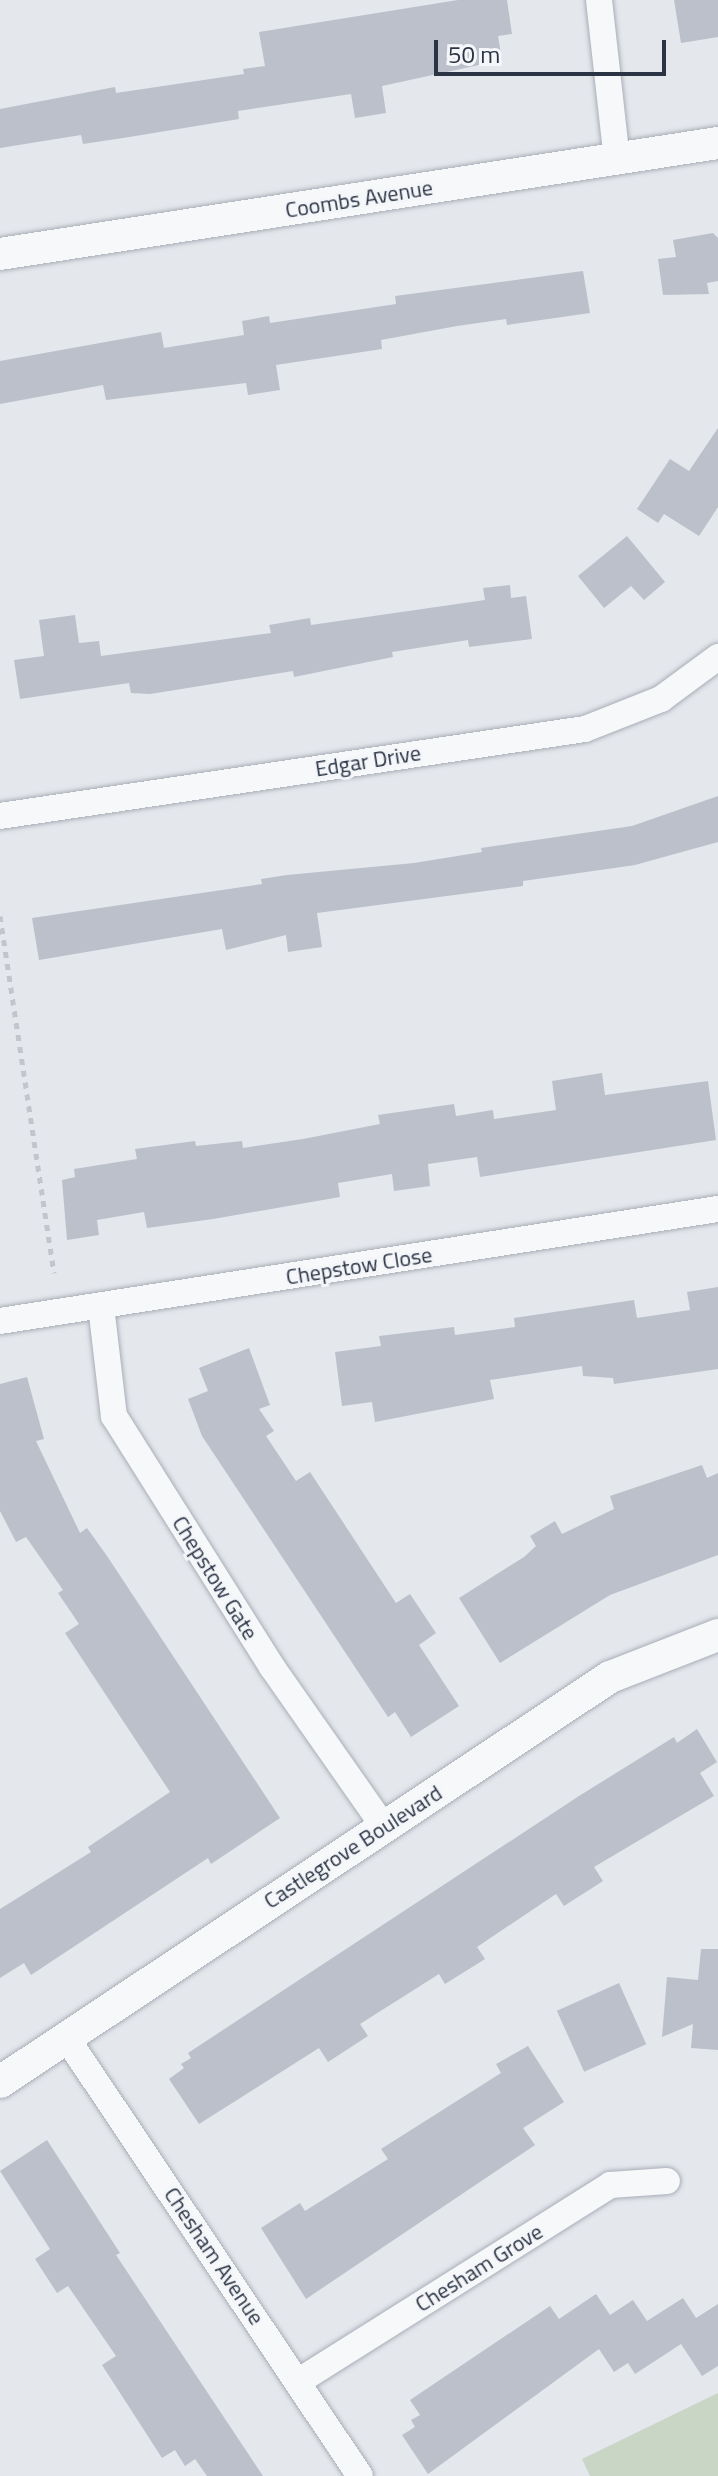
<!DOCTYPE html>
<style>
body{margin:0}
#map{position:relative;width:718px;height:2476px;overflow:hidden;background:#e4e7ec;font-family:"Titillium Web",sans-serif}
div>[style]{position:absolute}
.green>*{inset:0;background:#c9d6c5}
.building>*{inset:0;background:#bbc0ca;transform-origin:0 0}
.path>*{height:5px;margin-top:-2.5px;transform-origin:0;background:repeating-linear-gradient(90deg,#c2c5cb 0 6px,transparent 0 12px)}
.roads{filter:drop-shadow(0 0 2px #a9aeb7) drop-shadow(0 0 2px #a9aeb7)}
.minor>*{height:26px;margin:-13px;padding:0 13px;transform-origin:13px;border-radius:13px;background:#f7f8fa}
.tertiary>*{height:32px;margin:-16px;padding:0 16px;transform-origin:16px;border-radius:16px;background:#f7f8fa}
span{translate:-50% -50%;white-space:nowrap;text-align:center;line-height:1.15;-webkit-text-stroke:6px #f4f6f9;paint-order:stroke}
.street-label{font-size:22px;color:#2b3445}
.scale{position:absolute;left:434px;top:40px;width:232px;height:36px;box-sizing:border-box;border:4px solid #2b3445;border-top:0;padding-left:10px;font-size:24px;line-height:28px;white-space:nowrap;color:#2b3445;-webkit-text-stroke:6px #f4f6f9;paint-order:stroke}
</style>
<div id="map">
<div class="green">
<i style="clip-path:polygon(718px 2393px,718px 2476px,590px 2476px,582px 2459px)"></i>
</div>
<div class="building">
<i style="clip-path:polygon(458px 0,507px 0,512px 34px,498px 36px,502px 60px,382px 86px,386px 113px,355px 118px,351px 94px,238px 111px,239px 119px,123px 138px,83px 144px,81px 135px,0 148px,0 109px,115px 87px,116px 93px,244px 74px,243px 69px,265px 66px,259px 32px)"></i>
<i style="clip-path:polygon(674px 0,718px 0,718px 37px,681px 43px)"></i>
<i style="clip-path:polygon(713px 233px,718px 238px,718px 281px,707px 283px,709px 294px,663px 295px,658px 259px,676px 257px,673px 240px)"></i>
<i style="clip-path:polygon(583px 271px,590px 313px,507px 325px,506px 319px,457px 326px,381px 340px,382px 349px,276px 365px,280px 390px,248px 395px,246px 383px,106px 400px,103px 385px,0 404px,0 361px,161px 332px,164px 348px,244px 335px,242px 321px,269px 316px,270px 323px,396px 304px,395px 296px)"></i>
<i style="clip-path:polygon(718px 428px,718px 507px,699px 536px,664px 514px,658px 523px,637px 509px,670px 459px,689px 471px)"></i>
<i style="clip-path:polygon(627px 536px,665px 582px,644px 600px,631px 586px,604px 608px,578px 576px)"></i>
<i style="clip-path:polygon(510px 585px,511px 598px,526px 596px,532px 639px,469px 647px,468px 640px,392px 652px,393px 657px,294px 677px,293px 671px,150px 694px,131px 693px,129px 683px,20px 699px,14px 660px,44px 656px,39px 620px,75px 615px,79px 643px,99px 641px,101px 656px,271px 633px,269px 625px,310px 618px,311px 625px,485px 600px,483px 588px)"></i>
<i style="clip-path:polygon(718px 796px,718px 842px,635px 865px,523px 881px,523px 886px,317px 913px,322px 947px,288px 952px,286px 935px,226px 950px,222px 929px,39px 960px,32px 918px,262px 884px,261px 879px,287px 875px,414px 863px,482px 852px,481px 848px,632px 826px)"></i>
<i style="clip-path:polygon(602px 1073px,605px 1095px,708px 1081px,716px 1140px,480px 1177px,477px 1157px,428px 1164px,430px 1186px,394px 1191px,392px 1174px,338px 1183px,340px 1197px,213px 1219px,147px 1228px,144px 1212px,97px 1220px,99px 1235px,67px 1240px,62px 1180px,75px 1177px,74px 1169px,137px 1159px,135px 1149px,195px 1141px,196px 1146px,242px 1141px,243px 1148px,303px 1139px,380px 1124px,378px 1115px,454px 1104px,456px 1116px,493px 1110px,494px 1119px,556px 1110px,552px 1081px)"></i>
<i style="clip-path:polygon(718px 1287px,718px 1369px,614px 1384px,613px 1378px,583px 1376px,582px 1366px,490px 1380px,494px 1399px,375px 1422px,372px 1402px,342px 1406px,335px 1352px,381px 1346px,379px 1336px,454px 1327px,455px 1335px,515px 1327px,514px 1318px,634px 1300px,637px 1318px,690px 1310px,687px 1292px)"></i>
<i style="clip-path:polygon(249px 1348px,270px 1405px,259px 1409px,274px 1431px,266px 1436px,296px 1481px,310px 1472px,396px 1603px,410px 1594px,436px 1633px,419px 1645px,459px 1706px,411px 1737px,395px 1712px,388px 1717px,202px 1436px,188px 1399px,208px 1391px,199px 1368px)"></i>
<i style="clip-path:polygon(27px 1377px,44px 1439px,36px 1441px,80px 1533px,87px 1528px,107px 1556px,280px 1818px,211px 1864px,208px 1858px,31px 1975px,24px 1963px,0 1978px,0 1909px,91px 1852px,88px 1847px,170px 1792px,65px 1633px,79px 1624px,58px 1593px,63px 1590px,26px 1537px,16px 1542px,0 1511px,0 1384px)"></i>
<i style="clip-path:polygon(702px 1465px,707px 1478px,718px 1473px,718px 1555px,610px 1595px,500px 1663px,459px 1598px,524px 1557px,536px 1546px,530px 1536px,555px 1521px,562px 1534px,614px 1509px,610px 1496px)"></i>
<i style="clip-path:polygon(697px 1729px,717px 1762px,700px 1773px,714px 1796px,594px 1867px,603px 1881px,564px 1906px,556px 1894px,477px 1947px,485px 1959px,445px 1984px,439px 1974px,360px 2024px,368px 2036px,328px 2062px,319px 2048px,199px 2124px,169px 2079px,184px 2068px,181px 2064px,191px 2058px,188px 2053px,579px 1796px,674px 1737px,677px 1743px)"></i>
<i style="clip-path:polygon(701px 1949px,718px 1949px,718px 2050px,691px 2048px,693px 2024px,662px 2037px,667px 1977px,698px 1980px)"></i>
<i style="left:619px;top:1983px;width:67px;height:68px;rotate:66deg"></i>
<i style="clip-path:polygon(528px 2046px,564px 2102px,523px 2128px,535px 2145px,306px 2299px,261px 2228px,300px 2203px,305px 2211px,388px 2159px,381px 2149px,501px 2073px,496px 2064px)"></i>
<i style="clip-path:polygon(47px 2140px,120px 2253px,116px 2255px,263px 2476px,207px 2476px,195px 2459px,185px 2466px,175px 2450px,162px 2458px,102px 2365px,116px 2356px,68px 2286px,57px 2293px,35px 2259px,50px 2249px,0 2171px)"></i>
<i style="clip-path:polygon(596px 2294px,610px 2315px,633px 2300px,647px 2321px,683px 2298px,696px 2318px,718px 2304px,718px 2366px,702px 2376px,681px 2344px,635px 2374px,628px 2363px,614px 2372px,599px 2349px,428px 2474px,402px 2435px,415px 2427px,411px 2420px,420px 2415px,410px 2400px,550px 2306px,559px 2319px)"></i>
</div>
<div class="path">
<i style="left:0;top:916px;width:361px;rotate:81.4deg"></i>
</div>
<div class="roads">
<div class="minor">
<i style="left:599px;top:0;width:161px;rotate:83.6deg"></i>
<i style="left:0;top:816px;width:591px;rotate:-8.46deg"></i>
<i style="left:585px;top:729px;width:82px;rotate:-21.5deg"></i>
<i style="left:661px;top:699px;width:71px;rotate:-36.4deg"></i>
<i style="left:101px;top:1306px;width:111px;rotate:83.3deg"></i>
<i style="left:114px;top:1416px;width:297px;rotate:57.8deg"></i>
<i style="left:272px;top:1667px;width:195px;rotate:55deg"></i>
<i style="left:0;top:1321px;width:727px;rotate:-8.87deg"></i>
<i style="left:66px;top:2037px;width:528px;rotate:56.19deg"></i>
<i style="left:299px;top:2381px;width:368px;rotate:-32.2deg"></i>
<i style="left:610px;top:2185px;width:57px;rotate:-4deg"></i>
</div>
<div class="tertiary">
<i style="left:0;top:254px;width:727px;rotate:-8.79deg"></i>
<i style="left:0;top:2082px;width:732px;rotate:-33.58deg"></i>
<i style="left:610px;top:1677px;width:116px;rotate:-21.3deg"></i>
</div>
</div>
<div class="street-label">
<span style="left:359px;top:199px;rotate:-9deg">Coombs Avenue</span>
<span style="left:368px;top:761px;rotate:-9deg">Edgar Drive</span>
<span style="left:359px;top:1266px;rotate:-9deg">Chepstow Close</span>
<span style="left:215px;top:1578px;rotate:58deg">Chepstow Gate</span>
<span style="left:353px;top:1847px;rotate:-33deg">Castlegrove Boulevard</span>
<span style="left:214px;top:2256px;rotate:56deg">Chesham Avenue</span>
<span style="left:479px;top:2268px;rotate:-32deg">Chesham Grove</span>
</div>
<div class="scale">50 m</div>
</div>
